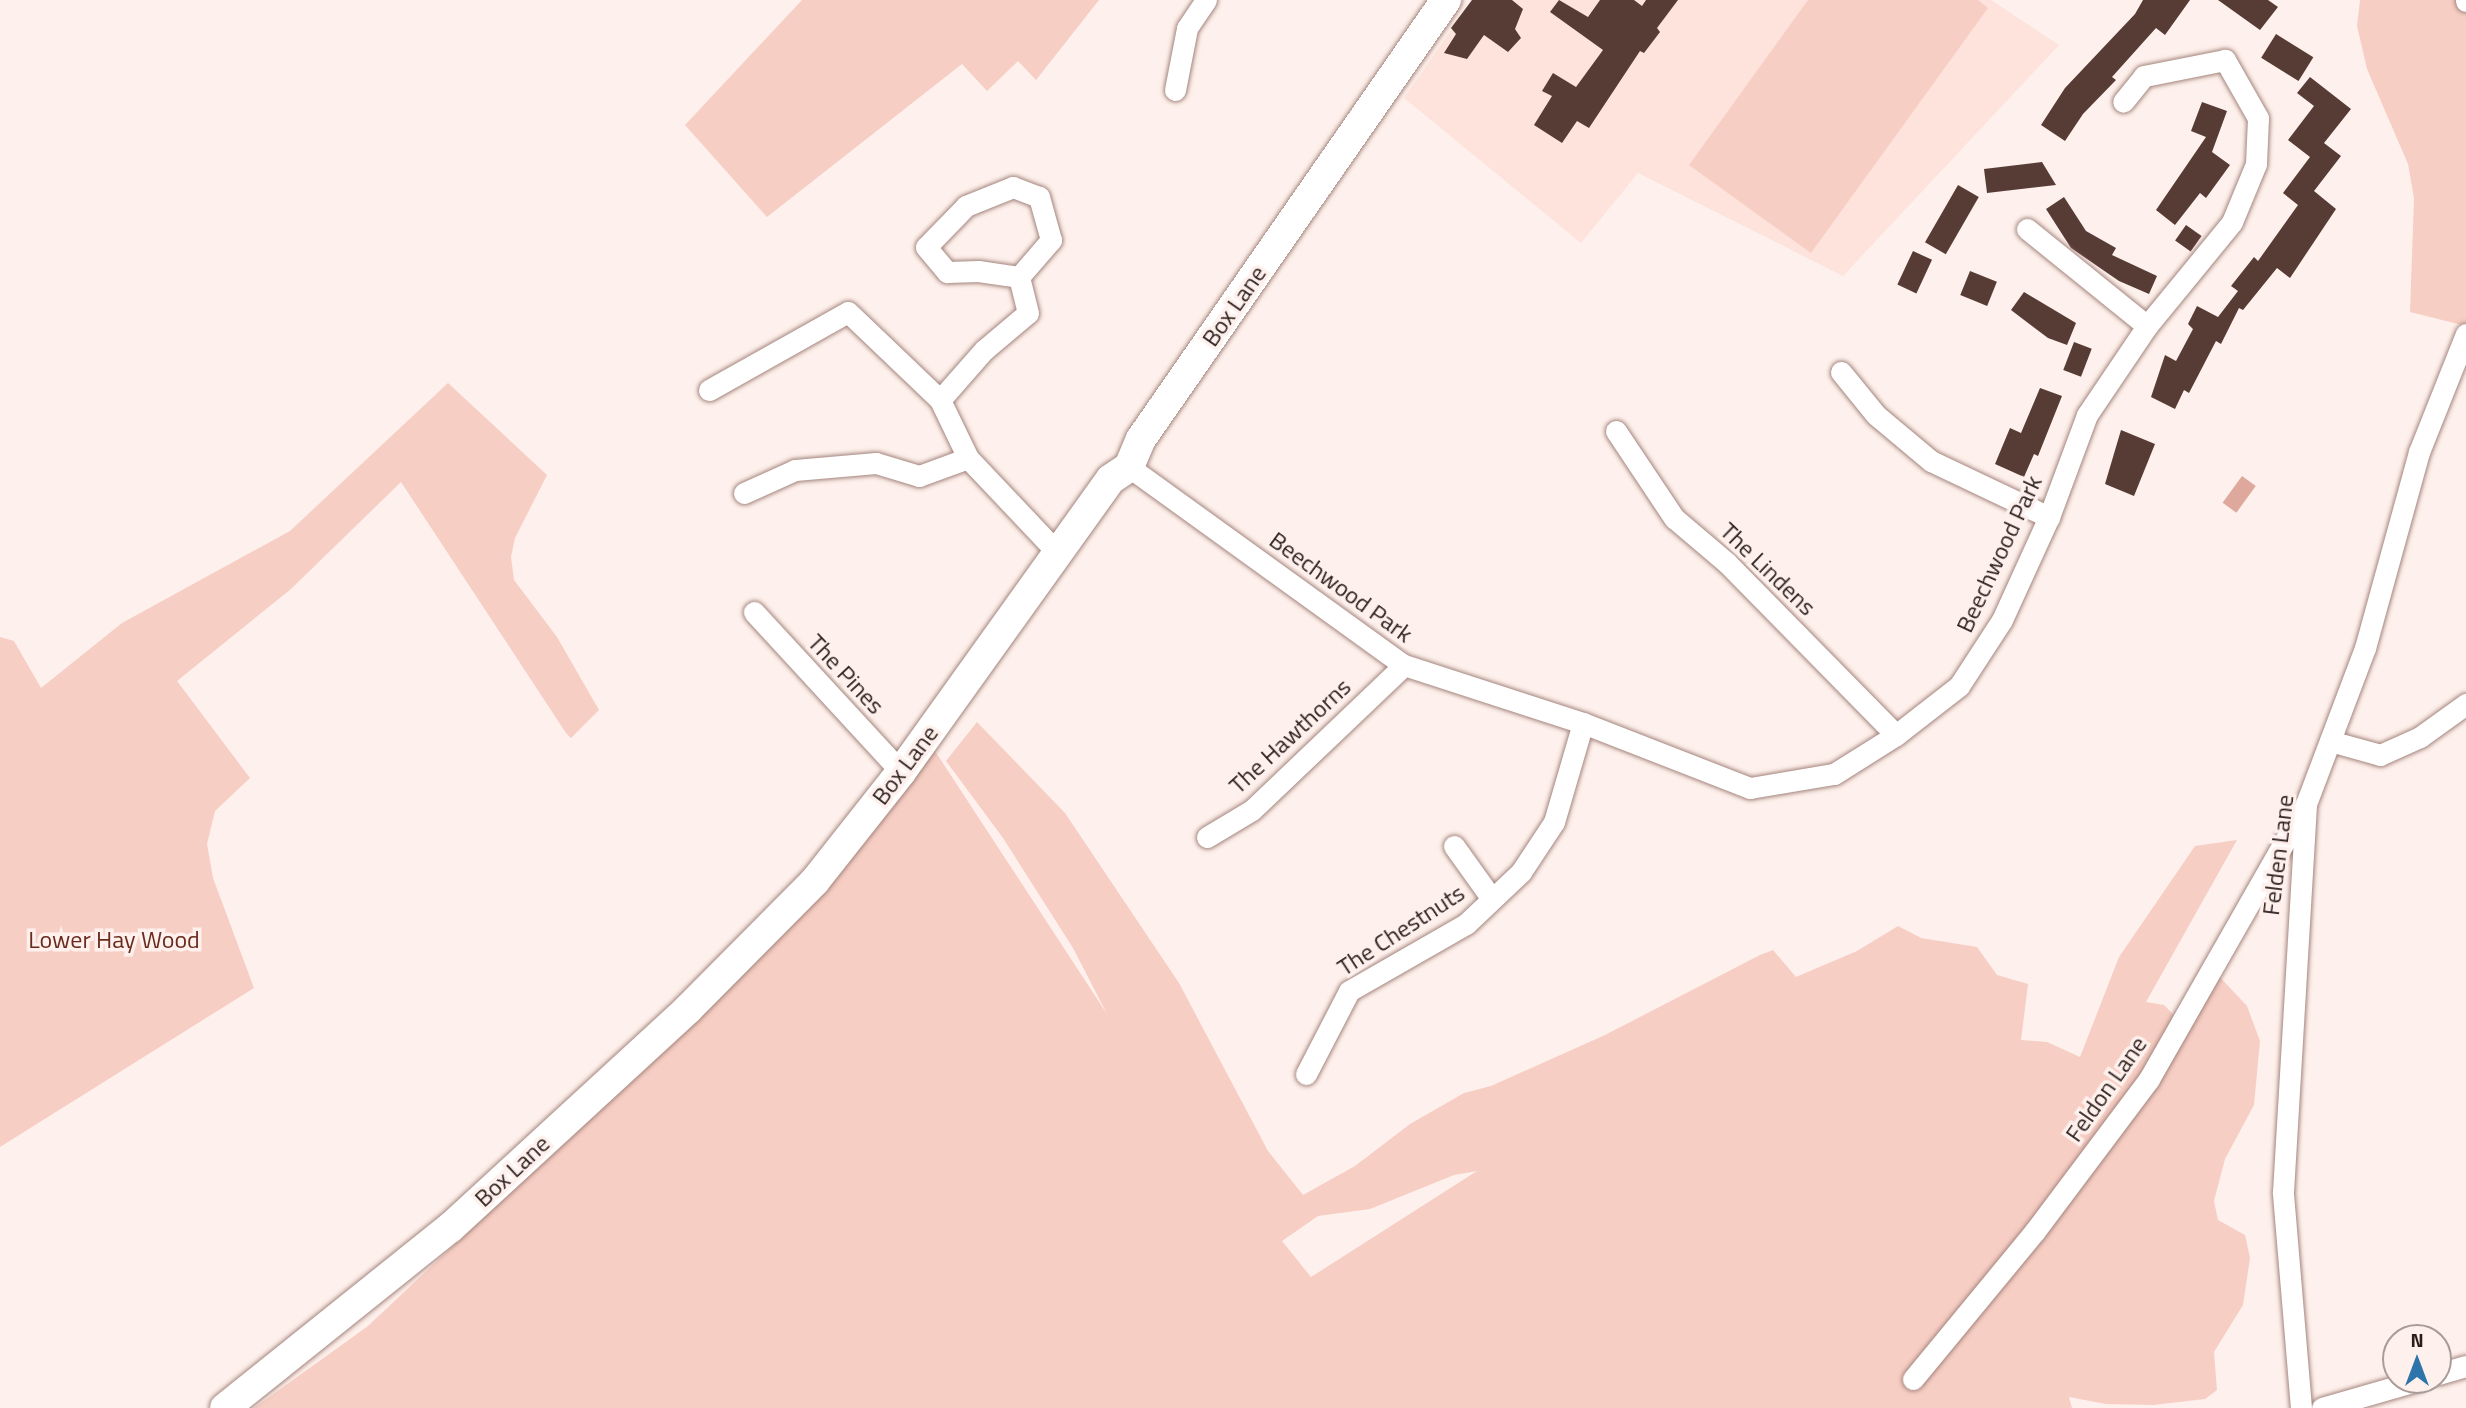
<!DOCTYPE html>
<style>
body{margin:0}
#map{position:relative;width:2466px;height:1408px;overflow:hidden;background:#fef0ec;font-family:"Titillium Web",sans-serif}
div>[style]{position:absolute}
.built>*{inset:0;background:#fde3dc}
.green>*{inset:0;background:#f7cec4}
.water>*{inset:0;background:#dea99c;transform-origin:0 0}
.building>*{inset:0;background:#573b35;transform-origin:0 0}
.roads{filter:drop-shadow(0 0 2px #a4857d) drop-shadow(0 0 2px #a4857d)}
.minor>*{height:21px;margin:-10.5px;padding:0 10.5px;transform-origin:10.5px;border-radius:10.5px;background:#fff}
.secondary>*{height:30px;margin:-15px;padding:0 15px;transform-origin:15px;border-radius:15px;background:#fff}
span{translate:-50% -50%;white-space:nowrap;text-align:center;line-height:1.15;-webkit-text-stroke:7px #fef0ec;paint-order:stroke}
.street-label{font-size:24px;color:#2a1e1b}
.park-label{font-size:24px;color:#6a2a1c}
.north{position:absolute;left:2382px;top:1324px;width:70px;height:70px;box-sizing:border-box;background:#fef0ec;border:2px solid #a99c98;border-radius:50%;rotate:0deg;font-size:19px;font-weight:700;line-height:28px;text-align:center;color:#2a1e1b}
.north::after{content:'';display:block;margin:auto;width:24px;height:32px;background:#2c74a9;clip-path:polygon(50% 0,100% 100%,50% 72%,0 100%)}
</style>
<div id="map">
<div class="built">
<i style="clip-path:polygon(1472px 0,1991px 0,2059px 45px,1843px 276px,1638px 173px,1581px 243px,1404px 98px)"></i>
</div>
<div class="green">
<i style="clip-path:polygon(802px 0,1099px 0,1036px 80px,1018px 61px,987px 91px,962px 64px,767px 217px,685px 125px)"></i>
<i style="clip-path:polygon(1808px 0,1978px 0,1988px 8px,1811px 253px,1689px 165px)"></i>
<i style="clip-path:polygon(2360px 0,2466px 0,2466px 326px,2410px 312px,2414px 198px,2408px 164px,2367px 69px,2357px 26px)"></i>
<i style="clip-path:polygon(448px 383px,547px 475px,515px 538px,511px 557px,514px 580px,557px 637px,599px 710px,571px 738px,566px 733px,401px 482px,291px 589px,177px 681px,250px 778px,215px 811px,207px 844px,213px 878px,254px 988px,0 1147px,0 637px,14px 641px,41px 688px,122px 623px,290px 531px)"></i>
<i style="clip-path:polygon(evenodd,977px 722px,1065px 813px,1179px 983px,1268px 1151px,1303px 1195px,1355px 1166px,1410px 1124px,1464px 1093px,1491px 1086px,1605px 1035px,1760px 955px,1773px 950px,1796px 977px,1857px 951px,1898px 926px,1921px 938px,1977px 947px,1997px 975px,2028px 984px,2021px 1040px,2047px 1042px,2080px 1057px,2119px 957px,2195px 846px,2237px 840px,2146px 1002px,2164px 1005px,2175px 1016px,2217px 974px,2247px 1006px,2260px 1041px,2254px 1105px,2225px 1159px,2214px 1201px,2218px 1220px,2245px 1235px,2250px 1258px,2243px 1305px,2214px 1352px,2217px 1390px,2205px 1399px,2153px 1405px,2106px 1404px,2069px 1397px,2072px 1408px,254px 1408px,368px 1326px,786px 932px,935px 751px,1107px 1014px,1073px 948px,1003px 838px,946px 761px,977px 722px,1477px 1171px,1311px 1277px,1282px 1241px,1318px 1216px,1370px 1209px,1454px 1175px,1477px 1171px)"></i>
</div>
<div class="water">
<i style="left:2242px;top:476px;width:17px;height:33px;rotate:36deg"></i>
</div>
<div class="building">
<i style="clip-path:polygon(1472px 0,1512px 0,1523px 9px,1515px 29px,1521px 38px,1508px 52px,1484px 35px,1467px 59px,1444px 53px,1456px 34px,1451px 28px)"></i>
<i style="clip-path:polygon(1559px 0,1588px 17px,1600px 0,1634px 0,1642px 6px,1646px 0,1678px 0,1657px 28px,1660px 32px,1644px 53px,1640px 51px,1589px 128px,1577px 121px,1562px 143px,1534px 125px,1552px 96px,1542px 91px,1553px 73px,1576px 87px,1603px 50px,1550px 12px)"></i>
<i style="clip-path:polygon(2143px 0,2190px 0,2165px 35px,2156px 28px,2112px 77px,2116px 80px,2083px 114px,2065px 141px,2041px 125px,2065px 88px,2135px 14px)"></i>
<i style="clip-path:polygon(2218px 0,2268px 0,2278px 7px,2260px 30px)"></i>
<i style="left:2276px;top:34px;width:44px;height:28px;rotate:32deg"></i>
<i style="clip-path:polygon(2310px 77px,2351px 109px,2324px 143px,2341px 156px,2314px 191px,2336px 209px,2290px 278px,2277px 268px,2243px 310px,2239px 308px,2221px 344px,2216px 341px,2189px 393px,2184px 390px,2175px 409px,2151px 397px,2165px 355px,2176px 361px,2193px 329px,2188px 324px,2197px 306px,2218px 317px,2238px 291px,2231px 286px,2254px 257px,2258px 261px,2298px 205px,2283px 193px,2310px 157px,2288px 140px,2314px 106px,2297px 93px)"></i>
<i style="clip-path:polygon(2202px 102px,2227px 111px,2212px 152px,2230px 165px,2206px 198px,2200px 193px,2175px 225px,2156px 210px,2206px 137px,2191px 131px)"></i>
<i style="clip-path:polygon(2042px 162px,2056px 185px,1987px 193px,1984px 169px)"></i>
<i style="left:1958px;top:185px;width:24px;height:66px;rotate:30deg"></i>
<i style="clip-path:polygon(2064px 197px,2086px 231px,2116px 248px,2112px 255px,2157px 276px,2149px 294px,2119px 281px,2071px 248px,2046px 209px)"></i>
<i style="left:2186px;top:225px;width:19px;height:19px;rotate:35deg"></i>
<i style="left:1913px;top:251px;width:21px;height:37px;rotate:25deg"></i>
<i style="left:1970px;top:271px;width:29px;height:26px;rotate:22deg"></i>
<i style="clip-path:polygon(2024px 292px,2076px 323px,2067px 345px,2048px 338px,2011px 310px)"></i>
<i style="left:2074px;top:342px;width:19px;height:30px;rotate:21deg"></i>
<i style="clip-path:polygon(2040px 388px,2062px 396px,2038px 456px,2034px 454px,2024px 477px,1995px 464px,2010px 428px,2021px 433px)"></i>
<i style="clip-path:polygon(2121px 430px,2155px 444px,2134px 496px,2105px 484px)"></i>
</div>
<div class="roads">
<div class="minor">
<i style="left:2466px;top:0;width:1px;rotate:90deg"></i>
<i style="left:1175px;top:90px;width:63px;rotate:-79deg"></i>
<i style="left:1187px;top:28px;width:34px;rotate:-56deg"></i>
<i style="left:2027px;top:229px;width:154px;rotate:38.9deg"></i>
<i style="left:1841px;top:372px;width:55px;rotate:50.9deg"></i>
<i style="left:1876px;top:415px;width:72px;rotate:39.9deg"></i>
<i style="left:1931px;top:461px;width:131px;rotate:25.4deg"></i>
<i style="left:709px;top:390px;width:159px;rotate:-29.3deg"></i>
<i style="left:848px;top:312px;width:127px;rotate:43.7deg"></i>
<i style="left:940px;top:400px;width:64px;rotate:64.2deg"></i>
<i style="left:968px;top:458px;width:129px;rotate:46.6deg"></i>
<i style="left:940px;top:400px;width:67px;rotate:-48.7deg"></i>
<i style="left:984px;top:350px;width:57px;rotate:-40.1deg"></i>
<i style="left:1028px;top:313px;width:37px;rotate:-104deg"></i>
<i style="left:1019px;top:277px;width:49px;rotate:-49.1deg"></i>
<i style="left:1051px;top:240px;width:45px;rotate:-105.6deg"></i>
<i style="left:1039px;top:197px;width:28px;rotate:-159deg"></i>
<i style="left:1013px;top:187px;width:51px;rotate:158deg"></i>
<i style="left:966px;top:206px;width:57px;rotate:134.3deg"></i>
<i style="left:926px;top:247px;width:33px;rotate:50deg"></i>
<i style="left:947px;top:272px;width:31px;rotate:-2deg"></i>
<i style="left:978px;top:271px;width:41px;rotate:8.3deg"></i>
<i style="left:1616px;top:431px;width:105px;rotate:56.3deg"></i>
<i style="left:1674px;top:518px;width:70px;rotate:40.3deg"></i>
<i style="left:1727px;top:563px;width:241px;rotate:45.5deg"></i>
<i style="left:1129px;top:467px;width:339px;rotate:35.8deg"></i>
<i style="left:1404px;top:665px;width:188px;rotate:18deg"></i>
<i style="left:1583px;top:723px;width:179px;rotate:21.3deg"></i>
<i style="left:1750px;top:788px;width:85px;rotate:-9.5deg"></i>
<i style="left:1834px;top:774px;width:73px;rotate:-32.2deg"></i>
<i style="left:1896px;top:735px;width:80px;rotate:-37.9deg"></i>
<i style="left:1959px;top:686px;width:79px;rotate:-56.9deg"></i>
<i style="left:2002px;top:620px;width:113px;rotate:-65.5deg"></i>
<i style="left:2049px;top:517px;width:109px;rotate:-69.6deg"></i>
<i style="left:2087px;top:415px;width:107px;rotate:-56deg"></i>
<i style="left:2147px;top:326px;width:134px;rotate:-50.7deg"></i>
<i style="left:2232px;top:222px;width:63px;rotate:-67.5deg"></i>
<i style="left:2256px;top:164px;width:46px;rotate:-87.5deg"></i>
<i style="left:2258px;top:118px;width:67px;rotate:-119.6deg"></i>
<i style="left:2225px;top:60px;width:83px;rotate:168.8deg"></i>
<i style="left:2144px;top:76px;width:33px;rotate:129deg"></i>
<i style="left:744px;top:493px;width:56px;rotate:-24.3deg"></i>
<i style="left:795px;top:470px;width:81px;rotate:-4.9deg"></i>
<i style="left:876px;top:463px;width:45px;rotate:16.8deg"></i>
<i style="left:919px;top:476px;width:52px;rotate:-20.2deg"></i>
<i style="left:754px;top:612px;width:217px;rotate:47.4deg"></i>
<i style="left:2330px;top:741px;width:52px;rotate:15.6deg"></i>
<i style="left:2380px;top:755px;width:44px;rotate:-24.2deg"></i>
<i style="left:2420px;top:737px;width:57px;rotate:-35.7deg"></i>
<i style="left:1207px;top:837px;width:52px;rotate:-31deg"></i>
<i style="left:1252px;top:810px;width:210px;rotate:-43.6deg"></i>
<i style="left:1454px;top:846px;width:65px;rotate:54.4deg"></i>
<i style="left:1306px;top:1074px;width:93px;rotate:-62.6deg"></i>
<i style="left:1349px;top:991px;width:135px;rotate:-29.8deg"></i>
<i style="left:1466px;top:924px;width:76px;rotate:-43.4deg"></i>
<i style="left:1521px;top:872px;width:60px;rotate:-56.6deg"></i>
<i style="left:1554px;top:822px;width:103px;rotate:-73.7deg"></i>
<i style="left:2438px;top:1374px;width:29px;rotate:-16deg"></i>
<i style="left:1913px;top:1379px;width:192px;rotate:-50.5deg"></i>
<i style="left:2035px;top:1231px;width:190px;rotate:-53.1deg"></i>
<i style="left:2149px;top:1079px;width:311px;rotate:-60.3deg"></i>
<i style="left:2301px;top:1408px;width:217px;rotate:-94.8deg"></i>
<i style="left:2283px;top:1192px;width:389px;rotate:-86.6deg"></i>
<i style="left:2306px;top:804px;width:167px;rotate:-69.3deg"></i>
<i style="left:2365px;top:648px;width:203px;rotate:-74.6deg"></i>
<i style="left:2419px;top:452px;width:127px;rotate:-68.3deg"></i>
<i style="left:2322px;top:1408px;width:101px;rotate:-16.1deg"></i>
</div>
<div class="secondary">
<i style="left:225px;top:1408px;width:288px;rotate:-38.7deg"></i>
<i style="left:450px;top:1228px;width:323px;rotate:-42.6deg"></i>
<i style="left:688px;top:1009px;width:180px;rotate:-45.2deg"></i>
<i style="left:815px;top:881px;width:139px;rotate:-51.7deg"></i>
<i style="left:901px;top:772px;width:360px;rotate:-54.4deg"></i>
<i style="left:1111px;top:479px;width:22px;rotate:-34deg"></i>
<i style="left:1129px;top:467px;width:30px;rotate:-67deg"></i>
<i style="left:1141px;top:439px;width:535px;rotate:-55.21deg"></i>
</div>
</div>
<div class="street-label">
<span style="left:1234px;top:306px;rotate:-55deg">Box Lane</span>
<span style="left:1999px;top:554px;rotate:-65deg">Beechwood Park</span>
<span style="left:1768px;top:569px;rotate:44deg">The Lindens</span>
<span style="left:1341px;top:587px;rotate:36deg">Beechwood Park</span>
<span style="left:846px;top:674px;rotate:47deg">The Pines</span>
<span style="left:1290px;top:736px;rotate:-43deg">The Hawthorns</span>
<span style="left:905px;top:765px;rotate:-53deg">Box Lane</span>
<span style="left:2278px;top:855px;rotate:-83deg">Felden Lane</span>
<span style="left:1401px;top:930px;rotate:-33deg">The Chestnuts</span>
<span style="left:2106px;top:1089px;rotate:-55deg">Feldon Lane</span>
<span style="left:512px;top:1171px;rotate:-43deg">Box Lane</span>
</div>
<div class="park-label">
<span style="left:114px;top:940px">Lower Hay Wood</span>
</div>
<div class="north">N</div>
</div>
